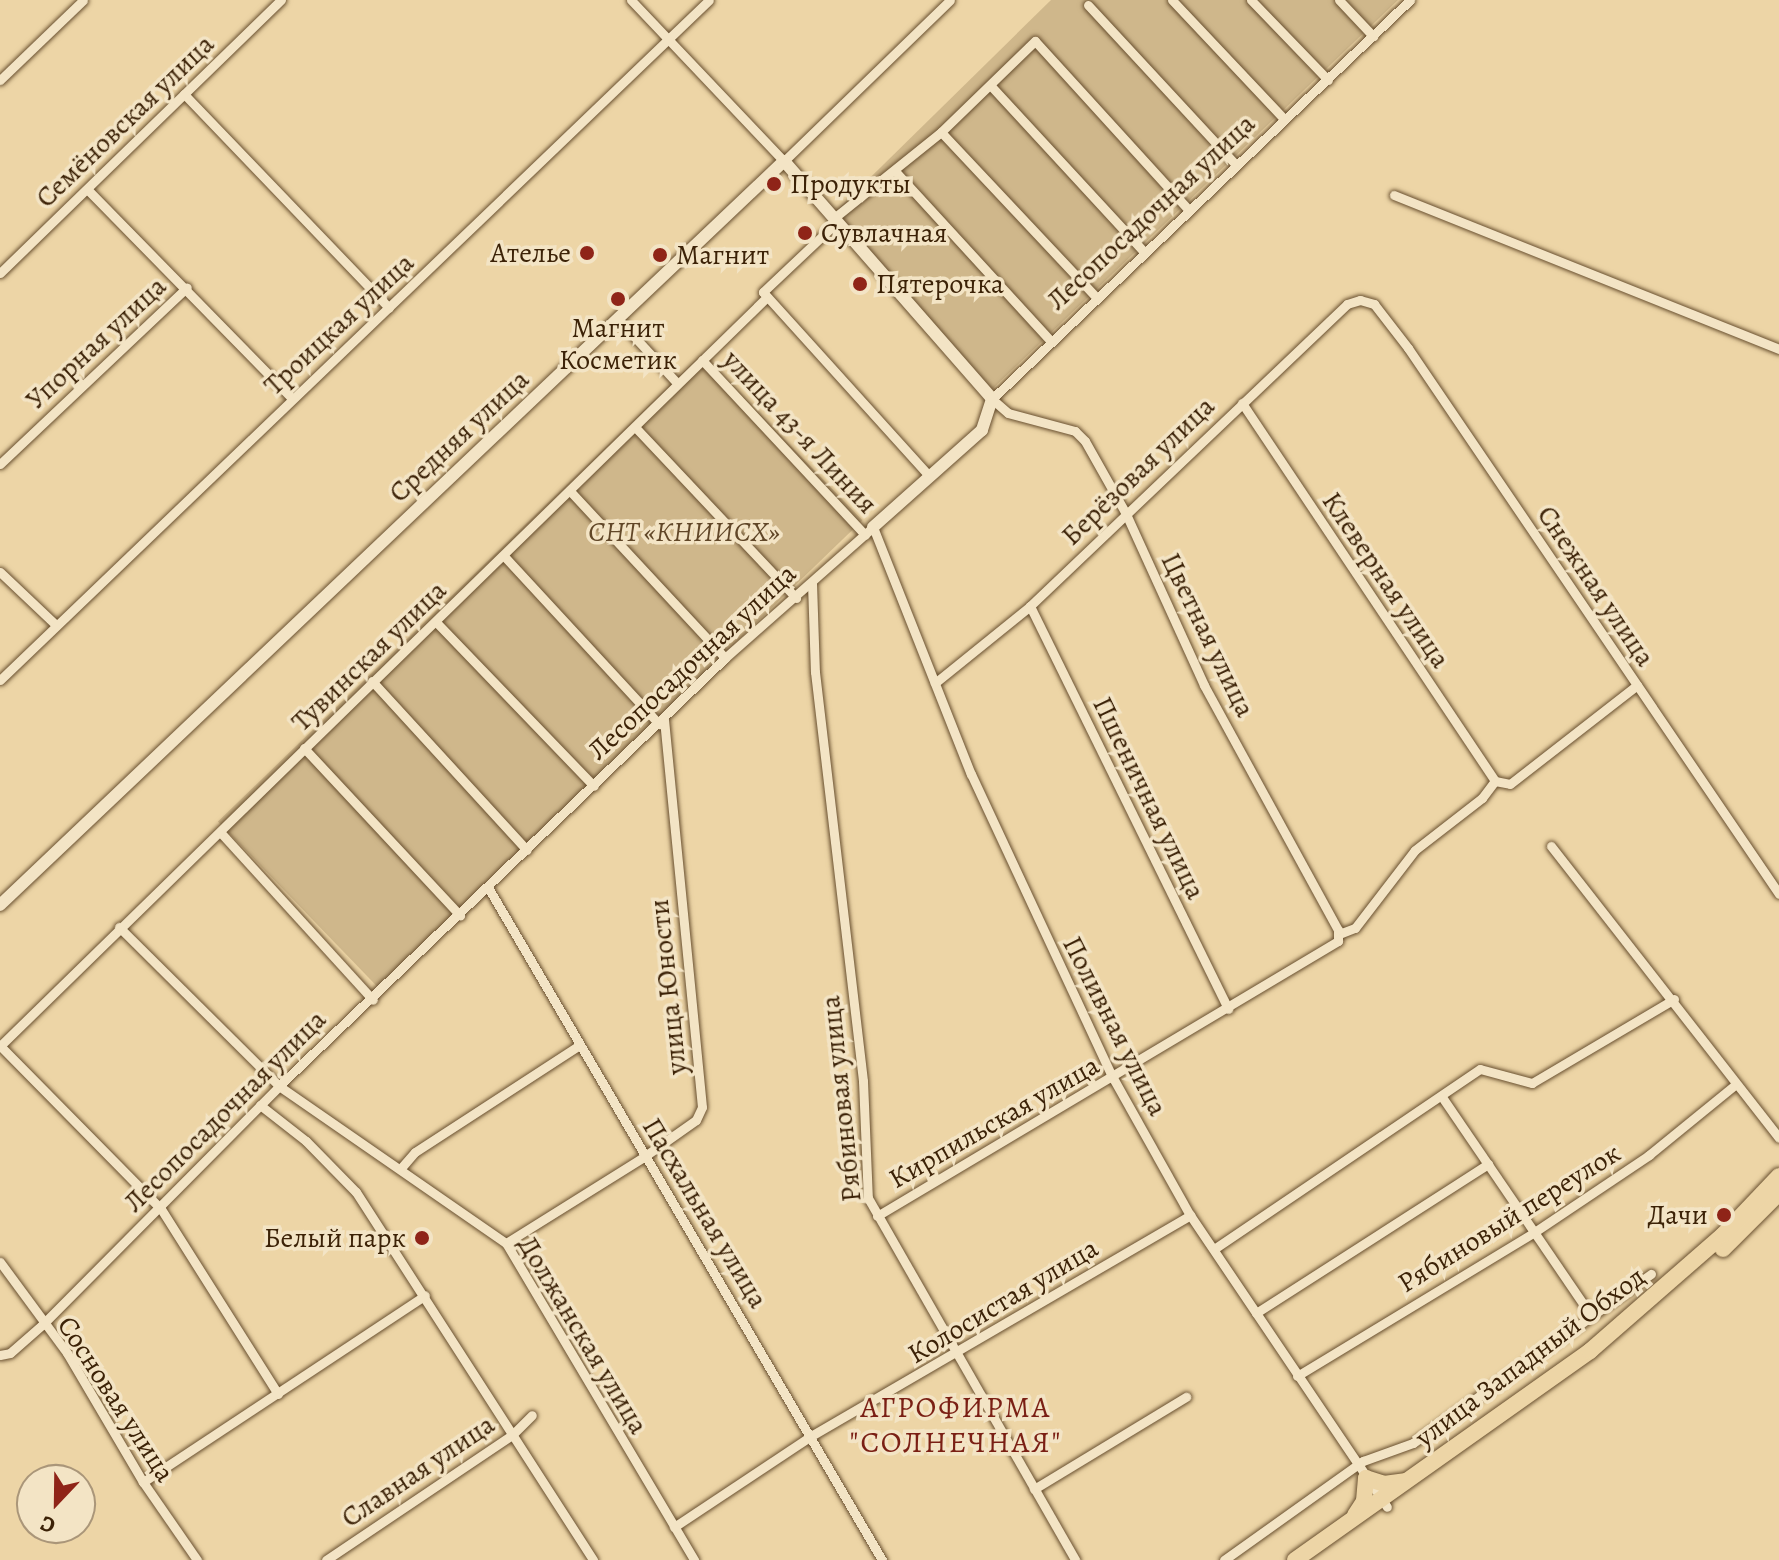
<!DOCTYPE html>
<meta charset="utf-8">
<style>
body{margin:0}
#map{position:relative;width:1779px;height:1560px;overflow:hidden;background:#edd5a6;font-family:Alegreya,serif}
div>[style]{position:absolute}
.green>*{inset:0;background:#cfb78b;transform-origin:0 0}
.roads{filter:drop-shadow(0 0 2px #684f2f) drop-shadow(0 0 2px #684f2f)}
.street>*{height:9px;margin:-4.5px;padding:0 4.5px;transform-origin:4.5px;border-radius:4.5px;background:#f3e4c5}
.secondary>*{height:12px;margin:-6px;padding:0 6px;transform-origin:6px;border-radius:6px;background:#f3e4c5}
.highway>*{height:16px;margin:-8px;padding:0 8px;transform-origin:8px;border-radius:8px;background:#edd5a6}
.dots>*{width:22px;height:22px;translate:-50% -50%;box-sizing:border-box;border:4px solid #f3e4c5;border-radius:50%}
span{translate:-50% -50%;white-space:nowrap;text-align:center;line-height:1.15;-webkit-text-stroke:7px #f3e4c5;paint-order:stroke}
.street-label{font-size:28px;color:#3c2207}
.poi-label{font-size:28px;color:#3c2207}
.left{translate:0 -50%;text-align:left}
.right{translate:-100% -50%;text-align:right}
.park-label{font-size:28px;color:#614728;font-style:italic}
.neighbourhood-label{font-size:30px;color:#7a1f14;letter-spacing:2px}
.north{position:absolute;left:16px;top:1464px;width:80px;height:80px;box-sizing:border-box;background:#f3e4c5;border:2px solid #aa9679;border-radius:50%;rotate:202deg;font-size:22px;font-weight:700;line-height:32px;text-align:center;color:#3c2207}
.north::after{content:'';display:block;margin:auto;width:28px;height:36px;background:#8f2418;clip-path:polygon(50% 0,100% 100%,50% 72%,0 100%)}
</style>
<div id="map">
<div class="green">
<i style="clip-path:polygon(1051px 0,1398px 0,986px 395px,828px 219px)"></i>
<i style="left:702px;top:354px;width:231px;height:673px;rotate:46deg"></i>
</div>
<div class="roads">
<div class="street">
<i style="left:631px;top:0;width:222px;rotate:46.5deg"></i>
<i style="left:784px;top:161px;width:231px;rotate:-44.1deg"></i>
<i style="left:1172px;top:0;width:163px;rotate:46.7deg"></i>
<i style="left:1251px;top:0;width:111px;rotate:46.1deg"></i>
<i style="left:1339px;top:0;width:50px;rotate:46.6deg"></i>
<i style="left:1088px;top:5px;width:217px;rotate:47.2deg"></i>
<i style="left:0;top:80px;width:115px;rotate:-43.9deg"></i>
<i style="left:991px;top:86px;width:226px;rotate:47.3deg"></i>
<i style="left:184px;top:94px;width:296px;rotate:46.2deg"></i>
<i style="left:941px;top:132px;width:228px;rotate:46.8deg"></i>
<i style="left:895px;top:171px;width:229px;rotate:47.5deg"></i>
<i style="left:87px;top:189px;width:293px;rotate:45.6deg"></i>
<i style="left:1394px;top:195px;width:415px;rotate:21.8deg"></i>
<i style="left:834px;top:218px;width:137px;rotate:-38.8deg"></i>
<i style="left:941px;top:132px;width:131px;rotate:-44.1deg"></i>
<i style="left:1035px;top:41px;width:227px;rotate:47.7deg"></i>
<i style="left:837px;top:222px;width:102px;rotate:136.6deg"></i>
<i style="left:763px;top:292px;width:249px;rotate:47.9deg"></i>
<i style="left:0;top:273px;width:392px;rotate:-44.2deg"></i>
<i style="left:618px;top:319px;width:87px;rotate:47.3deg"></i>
<i style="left:702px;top:360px;width:239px;rotate:47deg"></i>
<i style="left:1242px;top:403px;width:455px;rotate:56.2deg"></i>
<i style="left:635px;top:427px;width:235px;rotate:46.7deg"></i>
<i style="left:0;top:464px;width:257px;rotate:-43.4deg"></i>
<i style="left:570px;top:491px;width:228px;rotate:47.1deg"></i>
<i style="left:504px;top:556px;width:229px;rotate:47.3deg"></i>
<i style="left:0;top:572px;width:77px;rotate:43.4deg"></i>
<i style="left:812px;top:583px;width:89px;rotate:88.1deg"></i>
<i style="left:815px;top:672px;width:412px;rotate:83.3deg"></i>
<i style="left:863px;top:1081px;width:117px;rotate:87.6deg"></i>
<i style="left:868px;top:1198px;width:417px;rotate:60.2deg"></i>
<i style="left:1030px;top:606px;width:449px;rotate:63.8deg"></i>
<i style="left:437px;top:623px;width:226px;rotate:46.1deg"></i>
<i style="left:0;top:680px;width:982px;rotate:-43.8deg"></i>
<i style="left:372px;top:681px;width:229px;rotate:47.5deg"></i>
<i style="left:935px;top:683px;width:122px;rotate:-39deg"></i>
<i style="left:1030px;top:606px;width:438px;rotate:-43.6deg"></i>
<i style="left:1347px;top:304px;width:14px;rotate:-17deg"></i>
<i style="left:1360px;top:300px;width:15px;rotate:16deg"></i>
<i style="left:1374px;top:304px;width:56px;rotate:52.3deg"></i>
<i style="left:1408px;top:348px;width:660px;rotate:55.8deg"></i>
<i style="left:304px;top:748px;width:229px;rotate:47deg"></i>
<i style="left:1495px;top:781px;width:15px;rotate:11deg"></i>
<i style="left:1510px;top:784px;width:161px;rotate:-37.9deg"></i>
<i style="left:222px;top:834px;width:224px;rotate:47.7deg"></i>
<i style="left:1551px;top:846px;width:370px;rotate:52deg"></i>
<i style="left:489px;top:889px;width:778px;rotate:59.64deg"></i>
<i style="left:119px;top:927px;width:226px;rotate:44.8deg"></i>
<i style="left:279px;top:1086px;width:276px;rotate:34.7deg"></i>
<i style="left:506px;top:1243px;width:369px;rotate:59.3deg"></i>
<i style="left:1339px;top:934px;width:17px;rotate:-21deg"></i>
<i style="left:1355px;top:928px;width:98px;rotate:-52.4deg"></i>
<i style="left:1415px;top:850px;width:85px;rotate:-37.8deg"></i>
<i style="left:1482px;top:798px;width:21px;rotate:-53deg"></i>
<i style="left:1442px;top:1097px;width:263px;rotate:55.7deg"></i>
<i style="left:260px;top:1105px;width:58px;rotate:38deg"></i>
<i style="left:306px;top:1141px;width:71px;rotate:45.6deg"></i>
<i style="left:356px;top:1192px;width:438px;rotate:57.2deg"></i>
<i style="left:401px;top:1168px;width:21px;rotate:-49deg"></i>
<i style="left:415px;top:1152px;width:194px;rotate:-33deg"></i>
<i style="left:877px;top:1216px;width:537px;rotate:-30.82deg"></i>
<i style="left:1338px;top:941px;width:11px;rotate:-90deg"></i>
<i style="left:1338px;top:930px;width:279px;rotate:-118.7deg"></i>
<i style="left:1204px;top:685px;width:190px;rotate:-114.5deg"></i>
<i style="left:1125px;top:512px;width:81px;rotate:-119.4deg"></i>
<i style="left:1085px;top:441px;width:14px;rotate:-135deg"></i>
<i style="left:1075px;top:431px;width:69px;rotate:-165deg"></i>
<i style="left:1008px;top:413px;width:21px;rotate:-139deg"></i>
<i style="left:992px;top:399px;width:578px;rotate:-43.67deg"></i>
<i style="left:506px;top:1243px;width:164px;rotate:-32deg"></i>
<i style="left:645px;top:1156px;width:62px;rotate:-35.2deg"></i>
<i style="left:696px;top:1120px;width:14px;rotate:-65deg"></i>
<i style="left:702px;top:1107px;width:390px;rotate:-95.6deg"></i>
<i style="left:1214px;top:1249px;width:321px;rotate:-34.1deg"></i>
<i style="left:1480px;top:1069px;width:54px;rotate:15.1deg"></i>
<i style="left:1532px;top:1083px;width:165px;rotate:-30.6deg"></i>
<i style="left:0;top:1262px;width:113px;rotate:53.6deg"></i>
<i style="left:67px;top:1353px;width:150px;rotate:59.5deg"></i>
<i style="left:143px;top:1482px;width:95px;rotate:55.3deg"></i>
<i style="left:1256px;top:1313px;width:276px;rotate:-32.7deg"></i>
<i style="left:0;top:1355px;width:10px;rotate:-11deg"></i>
<i style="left:10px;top:1353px;width:43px;rotate:-41.2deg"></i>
<i style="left:42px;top:1325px;width:337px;rotate:-45.2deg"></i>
<i style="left:279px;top:1086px;width:618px;rotate:-43.82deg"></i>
<i style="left:725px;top:658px;width:198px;rotate:-41.5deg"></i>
<i style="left:873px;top:527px;width:266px;rotate:68.4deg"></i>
<i style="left:971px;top:774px;width:336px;rotate:65deg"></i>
<i style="left:1113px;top:1078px;width:157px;rotate:60.7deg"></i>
<i style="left:1190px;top:1215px;width:352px;rotate:56deg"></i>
<i style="left:1297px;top:1376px;width:276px;rotate:-31.2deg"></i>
<i style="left:1533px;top:1233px;width:140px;rotate:-33.9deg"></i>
<i style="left:1649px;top:1155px;width:112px;rotate:-39.2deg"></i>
<i style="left:278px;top:1394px;width:219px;rotate:-122.3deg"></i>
<i style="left:161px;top:1209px;width:229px;rotate:-134.6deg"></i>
<i style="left:0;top:1046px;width:1072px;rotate:-44.32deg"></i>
<i style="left:143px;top:1482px;width:338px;rotate:-33.5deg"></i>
<i style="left:1034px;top:1489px;width:178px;rotate:-31.2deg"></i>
<i style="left:674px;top:1527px;width:164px;rotate:-33.6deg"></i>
<i style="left:811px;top:1436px;width:439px;rotate:-30.2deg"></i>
<i style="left:326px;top:1560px;width:224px;rotate:-33.9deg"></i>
<i style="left:512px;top:1435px;width:28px;rotate:-45deg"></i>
<i style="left:1224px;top:1560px;width:171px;rotate:-35.5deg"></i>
<i style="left:1363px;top:1461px;width:53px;rotate:-19.8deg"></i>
<i style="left:1413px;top:1443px;width:292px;rotate:-35.4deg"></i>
</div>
<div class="secondary">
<i style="left:0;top:905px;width:1081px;rotate:-43.5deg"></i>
<i style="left:784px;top:161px;width:316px;rotate:48.8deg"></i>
<i style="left:992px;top:399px;width:33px;rotate:108deg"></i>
<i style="left:982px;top:430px;width:146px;rotate:138.3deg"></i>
</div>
<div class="highway">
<i style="left:1723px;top:1249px;width:79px;rotate:-45deg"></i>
<i style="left:1355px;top:1515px;width:17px;rotate:-57deg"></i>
<i style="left:1364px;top:1501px;width:23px;rotate:-85deg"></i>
<i style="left:1366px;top:1478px;width:19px;rotate:18deg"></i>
<i style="left:1384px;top:1484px;width:21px;rotate:-8deg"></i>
<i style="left:1295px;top:1560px;width:362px;rotate:-35.3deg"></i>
<i style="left:1590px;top:1351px;width:176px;rotate:-41.1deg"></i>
<i style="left:1723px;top:1235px;width:81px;rotate:-46.5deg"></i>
</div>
</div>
<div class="dots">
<i style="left:774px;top:184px;background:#8f2418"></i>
<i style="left:805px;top:233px;background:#8f2418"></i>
<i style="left:587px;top:253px;background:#8f2418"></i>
<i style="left:660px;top:255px;background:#8f2418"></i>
<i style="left:860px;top:284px;background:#8f2418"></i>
<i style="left:618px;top:299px;background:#8f2418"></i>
<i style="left:1724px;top:1215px;background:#8f2418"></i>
<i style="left:422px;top:1238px;background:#8f2418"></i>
</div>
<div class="street-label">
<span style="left:125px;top:121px;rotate:-44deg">Семёновская улица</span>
<span style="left:1151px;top:212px;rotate:-43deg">Лесопосадочная улица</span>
<span style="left:339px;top:324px;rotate:-43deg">Троицкая улица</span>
<span style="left:96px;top:343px;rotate:-43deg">Упорная улица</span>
<span style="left:800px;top:432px;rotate:47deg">улица 43-я Линия</span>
<span style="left:459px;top:436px;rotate:-43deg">Средняя улица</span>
<span style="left:1138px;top:471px;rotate:-44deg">Берёзовая улица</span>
<span style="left:1386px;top:580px;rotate:56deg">Клеверная улица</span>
<span style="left:1596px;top:586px;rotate:56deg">Снежная улица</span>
<span style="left:1208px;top:635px;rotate:64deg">Цветная улица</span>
<span style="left:369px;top:656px;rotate:-44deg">Тувинская улица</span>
<span style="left:692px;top:662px;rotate:-43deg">Лесопосадочная улица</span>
<span style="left:1149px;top:798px;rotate:64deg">Пшеничная улица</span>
<span style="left:668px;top:987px;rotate:-96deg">улица Юности</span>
<span style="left:1115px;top:1026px;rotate:63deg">Поливная улица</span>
<span style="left:841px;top:1099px;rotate:-96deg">Рябиновая улица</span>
<span style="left:225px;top:1111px;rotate:-45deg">Лесопосадочная улица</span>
<span style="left:994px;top:1122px;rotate:-30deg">Кирпильская улица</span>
<span style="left:705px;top:1213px;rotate:59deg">Пасхальная улица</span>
<span style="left:1509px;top:1218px;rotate:-32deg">Рябиновый переулок</span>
<span style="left:1003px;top:1301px;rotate:-31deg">Колосистая улица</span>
<span style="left:583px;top:1335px;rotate:59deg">Должанская улица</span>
<span style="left:1530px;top:1357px;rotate:-37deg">улица Западный Обход</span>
<span style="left:116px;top:1399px;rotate:57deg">Сосновая улица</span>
<span style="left:418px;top:1471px;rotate:-34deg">Славная улица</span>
</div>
<div class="poi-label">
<span class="left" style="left:790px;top:184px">Продукты</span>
<span class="left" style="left:821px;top:233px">Сувлачная</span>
<span class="right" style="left:571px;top:253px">Ателье</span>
<span class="left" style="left:676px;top:255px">Магнит</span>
<span class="left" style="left:876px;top:284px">Пятерочка</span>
<span style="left:618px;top:344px">Магнит<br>Косметик</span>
<span class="right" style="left:1708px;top:1215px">Дачи</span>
<span class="right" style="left:406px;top:1238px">Белый парк</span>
</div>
<div class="park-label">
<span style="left:684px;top:532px">СНТ «КНИИСХ»</span>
</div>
<div class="neighbourhood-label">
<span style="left:956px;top:1424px">АГРОФИРМА<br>"СОЛНЕЧНАЯ"</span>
</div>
<div class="north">С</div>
</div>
